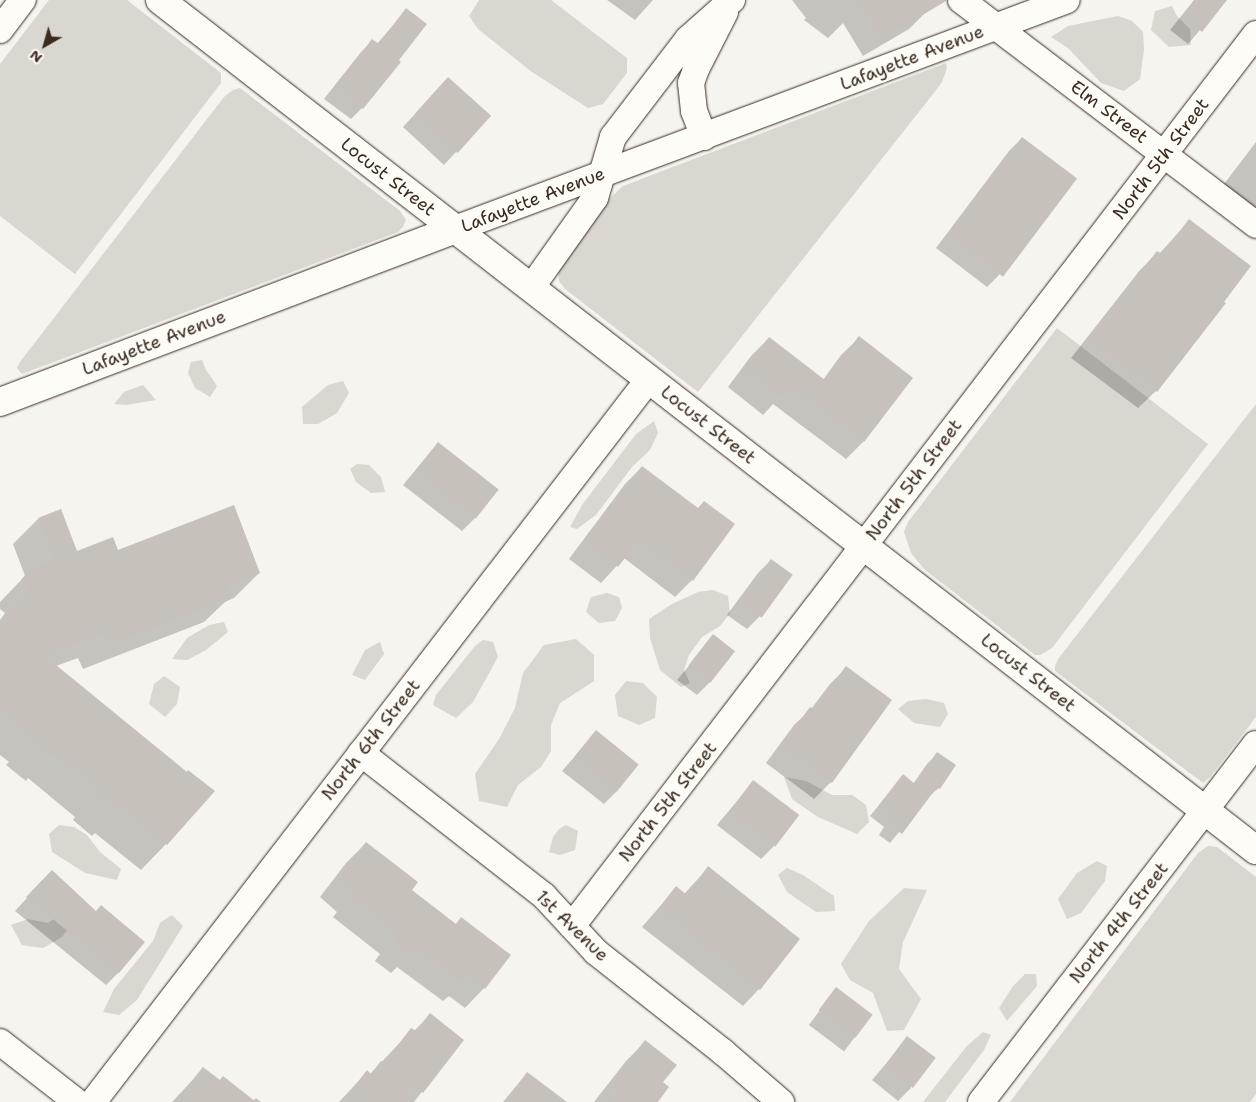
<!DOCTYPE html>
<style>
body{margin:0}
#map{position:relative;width:1256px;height:1102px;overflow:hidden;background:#f5f4ee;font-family:"Shantell Sans",sans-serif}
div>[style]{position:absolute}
.green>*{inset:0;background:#dad6d0}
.shadow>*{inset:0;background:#0003;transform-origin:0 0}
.building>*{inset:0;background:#c7c1bb;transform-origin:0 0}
.roads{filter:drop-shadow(0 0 1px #3b2a1e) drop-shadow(0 0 1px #3b2a1e)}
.street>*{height:26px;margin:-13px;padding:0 13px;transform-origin:13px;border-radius:13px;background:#fdfcf7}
.secondary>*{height:28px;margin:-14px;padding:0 14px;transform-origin:14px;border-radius:14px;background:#fdfcf7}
span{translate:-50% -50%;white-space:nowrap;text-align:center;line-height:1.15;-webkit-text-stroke:4.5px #fdfcf7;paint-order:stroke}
.street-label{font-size:18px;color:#3b2a1e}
.north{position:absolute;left:20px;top:20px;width:50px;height:50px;-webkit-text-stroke:4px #fdfcf7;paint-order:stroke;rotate:218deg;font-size:14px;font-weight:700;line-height:20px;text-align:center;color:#3b2a1e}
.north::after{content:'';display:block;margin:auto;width:18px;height:22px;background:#3b2a1e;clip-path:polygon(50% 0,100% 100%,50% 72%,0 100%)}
</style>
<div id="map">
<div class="green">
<i style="clip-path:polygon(49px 0,127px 0,221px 73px,221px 83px,75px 274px,0 216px,0 64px)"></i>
<i style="clip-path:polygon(479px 0,551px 0,627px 58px,627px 73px,603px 104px,588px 108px,532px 72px,478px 29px,469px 16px)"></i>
<i style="clip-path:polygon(1172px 6px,1177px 16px,1190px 29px,1191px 45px,1169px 47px,1151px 30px,1155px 11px)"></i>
<i style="clip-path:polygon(1118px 16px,1132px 21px,1143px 32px,1144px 50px,1140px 79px,1124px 91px,1101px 83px,1068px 48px,1051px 37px,1068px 26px)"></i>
<i style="clip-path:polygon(946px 63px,947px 68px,942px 82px,933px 94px,698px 392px,565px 289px,559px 281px,558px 272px,562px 263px,612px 196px,623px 186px)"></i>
<i style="clip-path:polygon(240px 88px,400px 211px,406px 220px,403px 227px,398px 232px,22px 374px,17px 368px,20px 362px,224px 97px,233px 90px)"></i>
<i style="clip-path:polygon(1057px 328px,1208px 444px,1052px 648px,1040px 655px,1035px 655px,925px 570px,911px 553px,904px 532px,908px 522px)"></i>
<i style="clip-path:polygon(202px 360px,206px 370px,217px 386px,210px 397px,195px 388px,188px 373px,191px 362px)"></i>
<i style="clip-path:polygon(343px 381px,349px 393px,337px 413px,318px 424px,303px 424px,302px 407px,328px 385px)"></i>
<i style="clip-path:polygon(143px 385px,156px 400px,126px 405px,114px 404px,124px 392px)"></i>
<i style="clip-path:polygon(1256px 404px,1256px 717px,1211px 776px,1203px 783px,1055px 671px,1055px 666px,1058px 659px)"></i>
<i style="clip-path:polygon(654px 421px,658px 433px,650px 450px,632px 467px,596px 515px,577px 529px,570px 527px,582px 505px,636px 434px)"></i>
<i style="clip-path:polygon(357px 464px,369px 465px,381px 477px,385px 492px,371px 493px,356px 482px,350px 469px)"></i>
<i style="clip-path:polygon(713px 590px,728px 596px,730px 613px,720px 626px,702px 637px,689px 655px,684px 670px,690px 683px,681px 687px,660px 670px,650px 638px,649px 619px,672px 604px,698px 592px)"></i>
<i style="clip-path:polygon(607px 593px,619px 597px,622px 608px,615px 621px,599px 623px,586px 612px,591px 597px)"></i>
<i style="clip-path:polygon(224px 622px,228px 632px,206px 650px,187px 660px,172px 659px,187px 638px,209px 625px)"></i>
<i style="clip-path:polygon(576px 639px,594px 655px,594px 681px,560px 703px,551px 725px,551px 751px,541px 767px,518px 785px,507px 807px,479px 801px,475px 774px,499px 739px,515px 708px,523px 673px,544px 645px)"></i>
<i style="clip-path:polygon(483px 640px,493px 642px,498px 657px,473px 702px,456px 718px,433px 705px,436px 695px,475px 646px)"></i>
<i style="clip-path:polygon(380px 642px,384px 654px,365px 680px,352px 675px,365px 650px)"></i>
<i style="clip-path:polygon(164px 676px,180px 687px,177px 704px,165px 717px,149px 704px,154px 684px)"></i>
<i style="clip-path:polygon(626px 681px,643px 683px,657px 697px,655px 718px,639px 725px,618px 716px,615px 695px)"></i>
<i style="clip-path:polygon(926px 699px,944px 703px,948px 714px,940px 727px,914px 723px,898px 709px,908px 701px)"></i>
<i style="clip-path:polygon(784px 777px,806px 781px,832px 795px,852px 795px,866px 805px,869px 822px,857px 834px,818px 817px,792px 799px)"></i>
<i style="clip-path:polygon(59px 825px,74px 827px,87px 835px,100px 852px,121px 869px,117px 880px,85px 873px,52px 852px,49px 834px)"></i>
<i style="clip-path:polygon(566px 825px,578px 831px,575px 850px,560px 855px,549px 852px,553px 837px,559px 829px)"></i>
<i style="clip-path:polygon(1208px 846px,1217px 847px,1256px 877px,1256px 1094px,1250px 1102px,1010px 1102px,1198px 853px)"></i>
<i style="clip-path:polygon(1097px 861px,1107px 866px,1105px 881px,1081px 913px,1067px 919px,1058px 899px,1077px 873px)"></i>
<i style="clip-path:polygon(787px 868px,803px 875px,834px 896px,835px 911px,816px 912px,787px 892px,778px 875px)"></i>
<i style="clip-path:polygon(904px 888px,927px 890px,903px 942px,899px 969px,921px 999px,904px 1030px,887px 1031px,873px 993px,850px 980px,841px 964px,869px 921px)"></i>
<i style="clip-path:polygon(63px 912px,76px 918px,62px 937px,43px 948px,22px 945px,11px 925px,28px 919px,48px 923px)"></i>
<i style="clip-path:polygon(172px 915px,183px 926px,137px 1000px,119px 1015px,103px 1012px,114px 989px,153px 941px,160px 923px)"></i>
<i style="clip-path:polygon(1025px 974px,1036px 974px,1037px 986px,1007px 1021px,999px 1008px,1013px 986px)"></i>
<i style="clip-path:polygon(983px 1032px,991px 1035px,984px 1050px,945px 1102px,923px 1102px,966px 1047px)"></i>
</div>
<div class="shadow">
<i style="clip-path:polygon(607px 0,653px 0,635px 20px)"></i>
<i style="clip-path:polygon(792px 0,918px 0,926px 12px,909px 29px,863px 56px,843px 23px,828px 38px,804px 20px,806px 18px)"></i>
<i style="clip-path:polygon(1194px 0,1225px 1px,1188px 44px,1170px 30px)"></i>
<i style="clip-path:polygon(406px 10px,362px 108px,351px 119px,324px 99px,361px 52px,373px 41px,377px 44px)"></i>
<i style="clip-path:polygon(435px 92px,489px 116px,444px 165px,403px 127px)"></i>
<i style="clip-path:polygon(1022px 138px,1076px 179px,1000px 274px,987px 287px,936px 248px,1009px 151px)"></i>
<i style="clip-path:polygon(1256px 142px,1256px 222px,1218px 192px)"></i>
<i style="clip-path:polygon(1189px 221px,1156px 391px,1138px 408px,1071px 358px,1140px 270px,1157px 253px,1159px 254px)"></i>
<i style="clip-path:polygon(769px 338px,823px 380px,841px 355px,859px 338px,912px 378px,863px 442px,846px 459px,773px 404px,763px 415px,728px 387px,751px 356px)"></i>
<i style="clip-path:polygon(438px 443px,475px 518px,462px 531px,403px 485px)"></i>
<i style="clip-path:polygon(642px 467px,692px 580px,675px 597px,624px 558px,601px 583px,569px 559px,625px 484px)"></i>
<i style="clip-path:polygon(60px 510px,77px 553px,118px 551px,259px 573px,234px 598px,225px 602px,204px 622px,83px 669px,78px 658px,56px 666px,166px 844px,141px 870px,95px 833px,92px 836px,73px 820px,75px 817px,28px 778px,26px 781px,6px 765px,9px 762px,0 755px,0 620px,5px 613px,0 609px,0 602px,25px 576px,13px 544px,38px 519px)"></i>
<i style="clip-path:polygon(771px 560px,760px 616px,747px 629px,727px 615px,758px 573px)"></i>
<i style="clip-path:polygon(714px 636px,710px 682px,697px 695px,677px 680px)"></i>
<i style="clip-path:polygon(846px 668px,890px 701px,831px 782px,814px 799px,766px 763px,794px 725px,811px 709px,830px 684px)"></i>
<i style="clip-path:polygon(596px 732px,617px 791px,604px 804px,562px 771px)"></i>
<i style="clip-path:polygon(937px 754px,955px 766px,939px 788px,927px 798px,890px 843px,879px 835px,884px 827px,870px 816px,903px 776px,913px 784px,927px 764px)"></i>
<i style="clip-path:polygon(753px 782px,774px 846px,761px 859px,717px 825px)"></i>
<i style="clip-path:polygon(366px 843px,410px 890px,455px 925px,461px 919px,510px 955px,484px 988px,465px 1008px,449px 996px,443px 1001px,397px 967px,391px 973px,375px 961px,380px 954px,333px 917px,337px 912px,320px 897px,346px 863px)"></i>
<i style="clip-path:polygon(708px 868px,759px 989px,743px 1006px,642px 927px,676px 888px,684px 894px)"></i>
<i style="clip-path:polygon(39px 885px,119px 972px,106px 985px,15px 911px)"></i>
<i style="left:836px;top:989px;width:44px;height:45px;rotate:37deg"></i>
<i style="clip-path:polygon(430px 1015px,462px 1040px,414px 1102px,339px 1102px,367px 1072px,370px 1074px,412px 1030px,414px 1031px)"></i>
<i style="clip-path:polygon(908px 1038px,911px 1088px,898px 1101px,872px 1080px)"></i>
<i style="clip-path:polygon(645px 1042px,661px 1083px,656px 1102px,594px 1102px,626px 1061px)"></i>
<i style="clip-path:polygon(203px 1069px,220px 1082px,253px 1101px,256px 1098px,261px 1102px,172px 1102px)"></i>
<i style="clip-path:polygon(527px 1073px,565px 1102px,503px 1102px)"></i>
</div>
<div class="building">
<i style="clip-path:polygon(857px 0,946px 0,946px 1px,881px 40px)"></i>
<i style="clip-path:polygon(1195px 0,1227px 0,1202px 32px,1182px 17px)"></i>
<i style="clip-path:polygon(406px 8px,427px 24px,399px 60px,401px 62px,363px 109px,335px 87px,372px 39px,379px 44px)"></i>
<i style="left:448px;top:77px;width:58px;height:50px;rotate:42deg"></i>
<i style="left:1022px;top:137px;width:69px;height:123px;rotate:37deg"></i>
<i style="clip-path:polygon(1189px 219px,1251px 266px,1224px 302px,1226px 303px,1157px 392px,1087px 340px,1157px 251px,1162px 254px)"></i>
<i style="clip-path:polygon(859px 336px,913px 378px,864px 442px,790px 386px,782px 398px,744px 369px,769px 337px,825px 380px)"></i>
<i style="left:438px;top:442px;width:77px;height:37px;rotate:38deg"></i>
<i style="clip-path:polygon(642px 466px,698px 508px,704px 501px,735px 524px,693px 581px,639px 540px,618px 567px,585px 541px)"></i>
<i style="clip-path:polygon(234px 505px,260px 573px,227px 586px,231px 598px,108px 645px,104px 633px,45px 656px,187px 772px,188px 770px,215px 791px,167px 845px,121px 808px,118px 812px,97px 794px,100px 791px,54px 754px,52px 757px,30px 739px,33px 736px,0 709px,0 623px,30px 587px,21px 580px,31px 568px,54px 560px,38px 518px,61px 509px,77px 551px,113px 537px,118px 550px)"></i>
<i style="left:771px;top:559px;width:27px;height:53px;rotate:36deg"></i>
<i style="left:713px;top:634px;width:28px;height:40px;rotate:38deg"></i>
<i style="clip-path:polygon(846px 666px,892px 700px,832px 783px,781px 746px,810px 707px,814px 709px)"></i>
<i style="left:596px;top:730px;width:55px;height:35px;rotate:39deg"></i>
<i style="clip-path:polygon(937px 752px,956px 765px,940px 789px,937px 787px,902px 834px,889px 824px,894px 816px,879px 805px,903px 774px,915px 784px)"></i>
<i style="left:753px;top:780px;width:58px;height:40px;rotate:37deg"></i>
<i style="clip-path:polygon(366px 842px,418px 882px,412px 890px,456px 924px,461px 917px,511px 955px,485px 989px,469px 976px,464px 983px,416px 948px,411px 954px,394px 941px,399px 934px,352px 897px,356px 892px,338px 878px)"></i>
<i style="clip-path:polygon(708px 866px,800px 939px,760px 990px,658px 909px,676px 886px,687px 895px)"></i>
<i style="clip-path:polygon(52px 870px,96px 911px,101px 905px,145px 942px,119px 973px,26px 897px)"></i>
<i style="left:836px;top:987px;width:46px;height:29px;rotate:37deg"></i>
<i style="clip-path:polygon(430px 1013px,464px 1040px,423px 1093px,415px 1086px,403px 1102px,348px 1102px,358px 1090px,354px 1087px,367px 1070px,371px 1074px,381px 1061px,384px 1063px,411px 1028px,416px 1031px)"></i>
<i style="left:907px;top:1036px;width:36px;height:38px;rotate:37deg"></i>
<i style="clip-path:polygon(645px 1040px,677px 1065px,663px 1082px,669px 1087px,658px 1102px,609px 1102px,617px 1091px,610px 1086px)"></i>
<i style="clip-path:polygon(203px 1067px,220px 1080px,223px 1076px,256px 1102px,175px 1102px)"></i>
<i style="clip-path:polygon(527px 1072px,567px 1102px,505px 1102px)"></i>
</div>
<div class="roads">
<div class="street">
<i style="left:961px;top:0;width:371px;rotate:37.3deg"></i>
<i style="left:0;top:30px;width:38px;rotate:-53deg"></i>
<i style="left:704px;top:137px;width:28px;rotate:-111deg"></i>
<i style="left:694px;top:111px;width:28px;rotate:-96deg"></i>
<i style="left:691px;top:83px;width:15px;rotate:-70deg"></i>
<i style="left:696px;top:69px;width:64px;rotate:-63deg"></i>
<i style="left:455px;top:229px;width:653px;rotate:-20.51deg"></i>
<i style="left:531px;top:288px;width:110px;rotate:-54.6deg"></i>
<i style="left:595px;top:198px;width:64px;rotate:-73.6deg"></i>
<i style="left:613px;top:137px;width:123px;rotate:-52.6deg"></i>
<i style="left:688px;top:39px;width:59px;rotate:-41.6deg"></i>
<i style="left:361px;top:753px;width:232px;rotate:38deg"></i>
<i style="left:544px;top:896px;width:76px;rotate:47.1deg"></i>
<i style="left:596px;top:952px;width:162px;rotate:38.2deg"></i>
<i style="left:723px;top:1052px;width:77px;rotate:40.8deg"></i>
<i style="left:572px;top:926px;width:1124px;rotate:-52.52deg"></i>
<i style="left:0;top:1042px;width:98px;rotate:37.9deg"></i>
<i style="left:93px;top:1102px;width:912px;rotate:-52.44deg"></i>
<i style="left:981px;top:1102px;width:451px;rotate:-52.5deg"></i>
</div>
<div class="secondary">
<i style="left:160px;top:0;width:1387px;rotate:37.8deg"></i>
<i style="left:0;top:402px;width:487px;rotate:-20.8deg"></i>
</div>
</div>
<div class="street-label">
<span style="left:912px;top:58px;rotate:-21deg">Lafayette Avenue</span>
<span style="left:1109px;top:112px;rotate:37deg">Elm Street</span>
<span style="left:1161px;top:159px;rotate:-53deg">North 5th Street</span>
<span style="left:388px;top:177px;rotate:38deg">Locust Street</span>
<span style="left:533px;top:200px;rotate:-21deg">Lafayette Avenue</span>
<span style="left:154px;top:343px;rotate:-21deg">Lafayette Avenue</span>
<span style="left:708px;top:425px;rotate:38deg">Locust Street</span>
<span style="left:914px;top:480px;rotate:-53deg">North 5th Street</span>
<span style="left:1028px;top:673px;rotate:38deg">Locust Street</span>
<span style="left:371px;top:740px;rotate:-52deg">North 6th Street</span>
<span style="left:668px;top:802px;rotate:-52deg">North 5th Street</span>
<span style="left:1119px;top:923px;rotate:-52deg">North 4th Street</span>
<span style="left:572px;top:926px;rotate:44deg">1st Avenue</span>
</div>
<div class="north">N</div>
</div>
